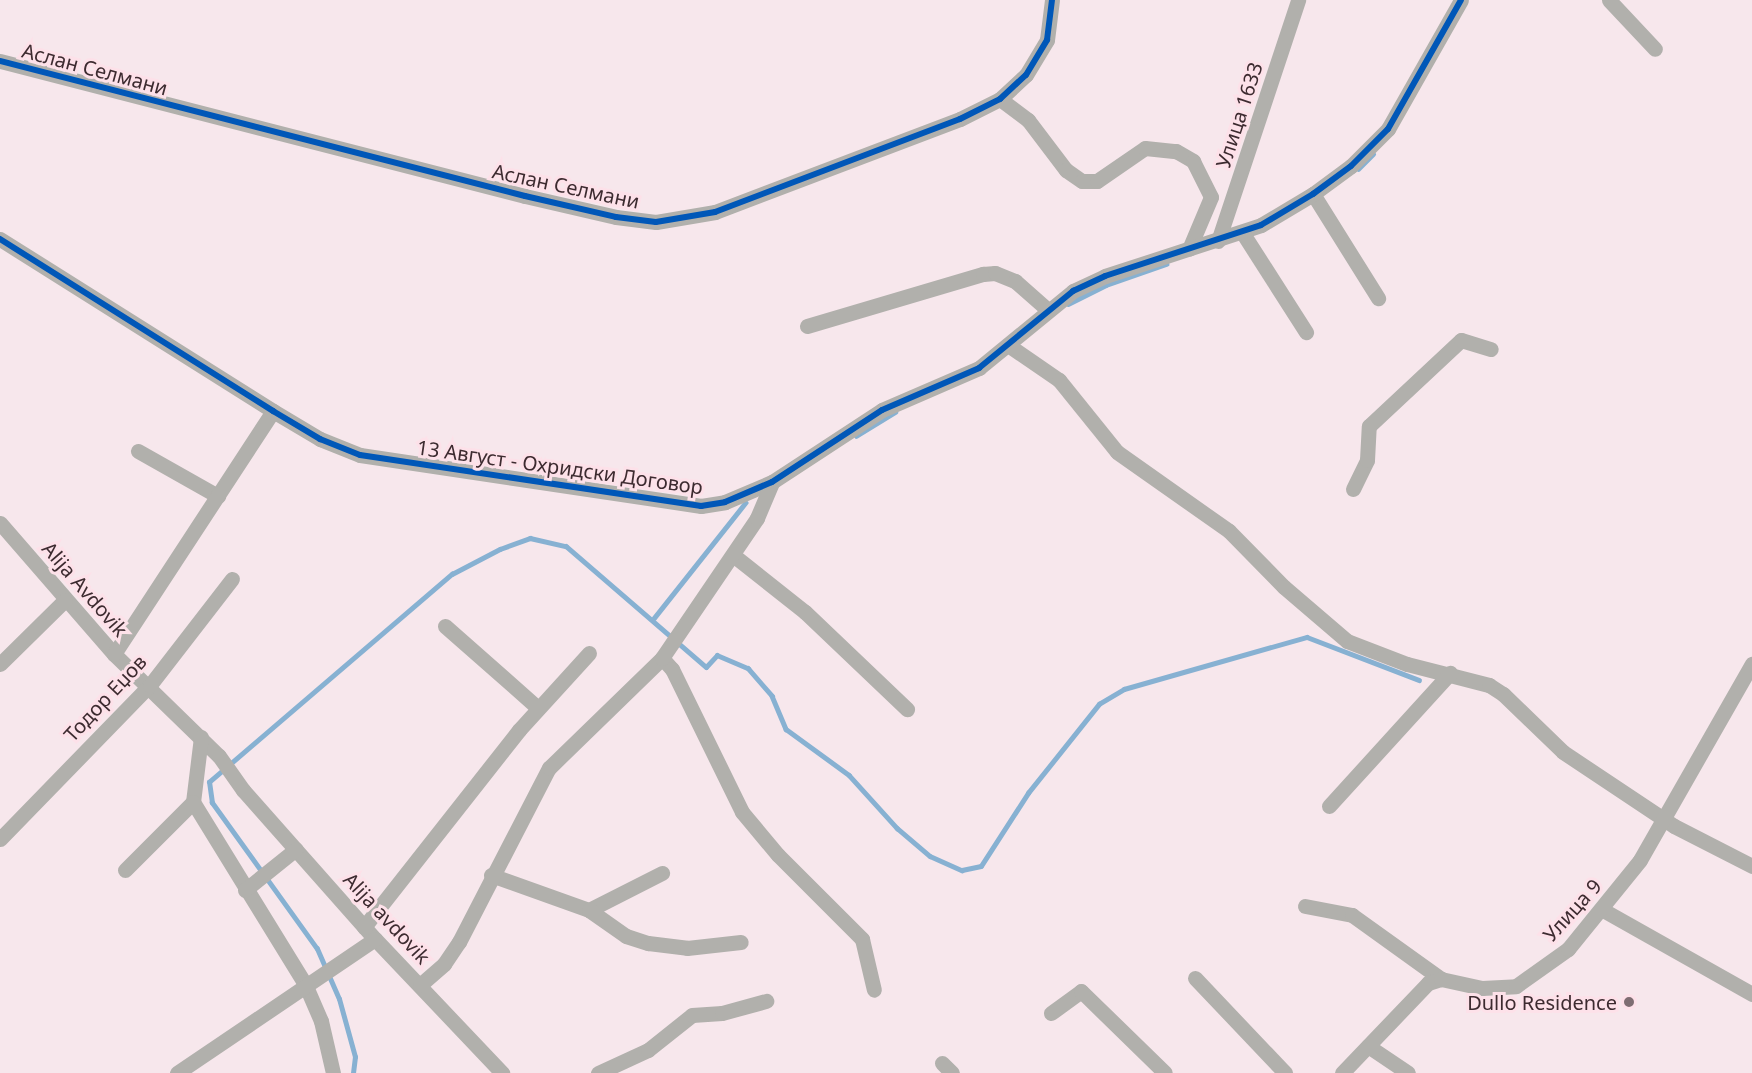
<!DOCTYPE html>
<meta charset="utf-8">
<style>
body{margin:0}
#map{position:relative;width:1752px;height:1073px;overflow:hidden;background:#f7e7ec;font-family:"Noto Sans",sans-serif}
div>[style]{position:absolute}
.stream>*{height:4.5px;margin:-2.25px;padding:0 2.25px;transform-origin:2.25px;border-radius:2.25px;background:#87b1d2}
.minor>*{height:15px;margin:-7.5px;padding:0 7.5px;transform-origin:7.5px;border-radius:7.5px;background:#b1b0ac}
.cycleway>*{height:6px;margin:-3px;padding:0 3px;transform-origin:3px;border-radius:3px;background:#0057b8}
.dots>*{width:16px;height:16px;translate:-50% -50%;box-sizing:border-box;border:3px solid #fde1e9;border-radius:50%}
span{translate:-50% -50%;white-space:nowrap;text-align:center;line-height:1.15;-webkit-text-stroke:6px #fde1e9;paint-order:stroke}
.street-label{font-size:20px;color:#3d2b30}
.poi-label{font-size:20px;color:#3d2b30}
.right{translate:-100% -50%;text-align:right}
</style>
<div id="map">
<div class="stream">
<i style="left:1358px;top:169px;width:21px;rotate:-45deg"></i>
<i style="left:1068px;top:304px;width:42px;rotate:-26.6deg"></i>
<i style="left:1106px;top:285px;width:64px;rotate:-19.3deg"></i>
<i style="left:856px;top:436px;width:46px;rotate:-31.6deg"></i>
<i style="left:654px;top:618px;width:147px;rotate:-51.6deg"></i>
<i style="left:353px;top:1073px;width:16px;rotate:-83deg"></i>
<i style="left:355px;top:1057px;width:60px;rotate:-105.4deg"></i>
<i style="left:339px;top:999px;width:55px;rotate:-113.7deg"></i>
<i style="left:317px;top:949px;width:180px;rotate:-125.7deg"></i>
<i style="left:212px;top:803px;width:21px;rotate:-98deg"></i>
<i style="left:209px;top:782px;width:320px;rotate:-40.6deg"></i>
<i style="left:452px;top:574px;width:54px;rotate:-27.5deg"></i>
<i style="left:500px;top:549px;width:32px;rotate:-20deg"></i>
<i style="left:530px;top:538px;width:37px;rotate:13deg"></i>
<i style="left:566px;top:546px;width:185px;rotate:40.8deg"></i>
<i style="left:706px;top:667px;width:16px;rotate:-47deg"></i>
<i style="left:717px;top:655px;width:34px;rotate:23deg"></i>
<i style="left:748px;top:668px;width:37px;rotate:49deg"></i>
<i style="left:772px;top:696px;width:36px;rotate:67deg"></i>
<i style="left:786px;top:729px;width:78px;rotate:36.1deg"></i>
<i style="left:849px;top:775px;width:72px;rotate:47.8deg"></i>
<i style="left:897px;top:828px;width:43px;rotate:40.3deg"></i>
<i style="left:930px;top:856px;width:35px;rotate:24deg"></i>
<i style="left:962px;top:870px;width:19px;rotate:-12deg"></i>
<i style="left:981px;top:866px;width:87px;rotate:-57.2deg"></i>
<i style="left:1028px;top:793px;width:114px;rotate:-51.4deg"></i>
<i style="left:1099px;top:704px;width:29px;rotate:-31deg"></i>
<i style="left:1124px;top:689px;width:190px;rotate:-15.9deg"></i>
<i style="left:1307px;top:637px;width:120px;rotate:21deg"></i>
</div>
<div class="minor">
<i style="left:1609px;top:0;width:67px;rotate:46.8deg"></i>
<i style="left:0;top:61px;width:542px;rotate:14.42deg"></i>
<i style="left:525px;top:196px;width:93px;rotate:13deg"></i>
<i style="left:616px;top:217px;width:40px;rotate:7.1deg"></i>
<i style="left:656px;top:222px;width:60px;rotate:-9.6deg"></i>
<i style="left:715px;top:212px;width:262px;rotate:-20.8deg"></i>
<i style="left:960px;top:119px;width:45px;rotate:-26.6deg"></i>
<i style="left:1000px;top:99px;width:35px;rotate:-43deg"></i>
<i style="left:1026px;top:75px;width:41px;rotate:-59deg"></i>
<i style="left:1047px;top:40px;width:40px;rotate:-82.9deg"></i>
<i style="left:1000px;top:99px;width:35px;rotate:37deg"></i>
<i style="left:1028px;top:120px;width:63px;rotate:52.8deg"></i>
<i style="left:1066px;top:170px;width:19px;rotate:35deg"></i>
<i style="left:1082px;top:181px;width:15px"></i>
<i style="left:1097px;top:181px;width:58px;rotate:-34.5deg"></i>
<i style="left:1145px;top:148px;width:31px;rotate:6deg"></i>
<i style="left:1176px;top:151px;width:20px;rotate:30deg"></i>
<i style="left:1193px;top:161px;width:40px;rotate:63.4deg"></i>
<i style="left:1211px;top:197px;width:56px;rotate:112.9deg"></i>
<i style="left:1313px;top:194px;width:123px;rotate:58deg"></i>
<i style="left:1242px;top:232px;width:119px;rotate:57.4deg"></i>
<i style="left:0;top:239px;width:323px;rotate:32.2deg"></i>
<i style="left:273px;top:411px;width:55px;rotate:30.8deg"></i>
<i style="left:320px;top:439px;width:43px;rotate:21.8deg"></i>
<i style="left:360px;top:455px;width:345px;rotate:8.5deg"></i>
<i style="left:701px;top:506px;width:24px;rotate:-9deg"></i>
<i style="left:725px;top:502px;width:51px;rotate:-23.1deg"></i>
<i style="left:772px;top:482px;width:131px;rotate:-33.2deg"></i>
<i style="left:882px;top:410px;width:106px;rotate:-23.4deg"></i>
<i style="left:979px;top:368px;width:122px;rotate:-39.3deg"></i>
<i style="left:1073px;top:291px;width:35px;rotate:-25deg"></i>
<i style="left:1105px;top:276px;width:164px;rotate:-18.1deg"></i>
<i style="left:1261px;top:225px;width:61px;rotate:-30.8deg"></i>
<i style="left:1313px;top:194px;width:47px;rotate:-36.4deg"></i>
<i style="left:1351px;top:166px;width:52px;rotate:-45deg"></i>
<i style="left:1388px;top:129px;width:148px;rotate:-60.5deg"></i>
<i style="left:1218px;top:241px;width:254px;rotate:-71.6deg"></i>
<i style="left:807px;top:326px;width:184px;rotate:-16.5deg"></i>
<i style="left:983px;top:274px;width:12px;rotate:-5deg"></i>
<i style="left:995px;top:273px;width:22px;rotate:22deg"></i>
<i style="left:1015px;top:281px;width:44px;rotate:41.3deg"></i>
<i style="left:1008px;top:345px;width:62px;rotate:34.5deg"></i>
<i style="left:1059px;top:380px;width:92px;rotate:51.1deg"></i>
<i style="left:1117px;top:452px;width:137px;rotate:35.2deg"></i>
<i style="left:1229px;top:531px;width:78px;rotate:45.5deg"></i>
<i style="left:1284px;top:587px;width:83px;rotate:40.6deg"></i>
<i style="left:1347px;top:641px;width:64px;rotate:21deg"></i>
<i style="left:1407px;top:664px;width:85px;rotate:14.4deg"></i>
<i style="left:1489px;top:685px;width:17px;rotate:33deg"></i>
<i style="left:1503px;top:694px;width:83px;rotate:44deg"></i>
<i style="left:1563px;top:752px;width:133px;rotate:33.7deg"></i>
<i style="left:1674px;top:826px;width:88px;rotate:27.1deg"></i>
<i style="left:138px;top:451px;width:92px;rotate:29.4deg"></i>
<i style="left:1353px;top:489px;width:32px;rotate:-64deg"></i>
<i style="left:1367px;top:460px;width:34px;rotate:-87deg"></i>
<i style="left:1369px;top:426px;width:126px;rotate:-43.1deg"></i>
<i style="left:1461px;top:340px;width:31px;rotate:17deg"></i>
<i style="left:0;top:523px;width:174px;rotate:49deg"></i>
<i style="left:114px;top:654px;width:146px;rotate:44.2deg"></i>
<i style="left:219px;top:756px;width:42px;rotate:54.8deg"></i>
<i style="left:243px;top:790px;width:199px;rotate:48.5deg"></i>
<i style="left:375px;top:939px;width:185px;rotate:46.5deg"></i>
<i style="left:733px;top:555px;width:92px;rotate:38.4deg"></i>
<i style="left:805px;top:612px;width:141px;rotate:43.6deg"></i>
<i style="left:445px;top:626px;width:124px;rotate:41.4deg"></i>
<i style="left:114px;top:654px;width:290px;rotate:-56.8deg"></i>
<i style="left:662px;top:658px;width:15px;rotate:48deg"></i>
<i style="left:672px;top:669px;width:159px;rotate:63.9deg"></i>
<i style="left:742px;top:812px;width:56px;rotate:50.1deg"></i>
<i style="left:778px;top:855px;width:119px;rotate:45deg"></i>
<i style="left:862px;top:939px;width:52px;rotate:76.8deg"></i>
<i style="left:0;top:664px;width:91px;rotate:-44.6deg"></i>
<i style="left:201px;top:737px;width:65px;rotate:97deg"></i>
<i style="left:193px;top:802px;width:214px;rotate:58.4deg"></i>
<i style="left:305px;top:984px;width:40px;rotate:66.6deg"></i>
<i style="left:321px;top:1021px;width:53px;rotate:77deg"></i>
<i style="left:1329px;top:806px;width:180px;rotate:-47.7deg"></i>
<i style="left:0;top:839px;width:215px;rotate:-45.8deg"></i>
<i style="left:150px;top:685px;width:134px;rotate:-52.3deg"></i>
<i style="left:125px;top:870px;width:96px;rotate:-45deg"></i>
<i style="left:491px;top:875px;width:104px;rotate:19.7deg"></i>
<i style="left:589px;top:910px;width:82px;rotate:-26.9deg"></i>
<i style="left:245px;top:890px;width:65px;rotate:-38.8deg"></i>
<i style="left:1305px;top:906px;width:48px;rotate:10.8deg"></i>
<i style="left:1352px;top:915px;width:110px;rotate:35.7deg"></i>
<i style="left:589px;top:910px;width:45px;rotate:35.1deg"></i>
<i style="left:626px;top:936px;width:23px;rotate:18deg"></i>
<i style="left:648px;top:943px;width:39px;rotate:7deg"></i>
<i style="left:687px;top:948px;width:54px;rotate:-6.3deg"></i>
<i style="left:1603px;top:910px;width:171px;rotate:29.4deg"></i>
<i style="left:364px;top:927px;width:251px;rotate:-51.8deg"></i>
<i style="left:519px;top:730px;width:104px;rotate:-47.7deg"></i>
<i style="left:1195px;top:978px;width:131px;rotate:46.5deg"></i>
<i style="left:420px;top:985px;width:32px;rotate:-41deg"></i>
<i style="left:444px;top:964px;width:27px;rotate:-56deg"></i>
<i style="left:459px;top:942px;width:196px;rotate:-62.7deg"></i>
<i style="left:549px;top:768px;width:158px;rotate:-44.2deg"></i>
<i style="left:662px;top:658px;width:169px;rotate:-55.8deg"></i>
<i style="left:757px;top:518px;width:39px;rotate:-67deg"></i>
<i style="left:1051px;top:1013px;width:37px;rotate:-36deg"></i>
<i style="left:1081px;top:991px;width:117px;rotate:44.3deg"></i>
<i style="left:1368px;top:1046px;width:48px;rotate:34deg"></i>
<i style="left:942px;top:1063px;width:14px;rotate:45deg"></i>
<i style="left:177px;top:1073px;width:239px;rotate:-34.1deg"></i>
<i style="left:598px;top:1073px;width:55px;rotate:-24.7deg"></i>
<i style="left:648px;top:1050px;width:56px;rotate:-38.5deg"></i>
<i style="left:692px;top:1015px;width:30px;rotate:-4deg"></i>
<i style="left:722px;top:1013px;width:46px;rotate:-15.3deg"></i>
<i style="left:1342px;top:1073px;width:124px;rotate:-46.3deg"></i>
<i style="left:1428px;top:983px;width:14px;rotate:-17deg"></i>
<i style="left:1441px;top:979px;width:42px;rotate:12.4deg"></i>
<i style="left:1482px;top:988px;width:34px;rotate:-3deg"></i>
<i style="left:1516px;top:986px;width:64px;rotate:-35.4deg"></i>
<i style="left:1568px;top:949px;width:114px;rotate:-51deg"></i>
<i style="left:1640px;top:860px;width:226px;rotate:-60.3deg"></i>
</div>
<div class="cycleway">
<i style="left:0;top:61px;width:542px;rotate:14.42deg"></i>
<i style="left:525px;top:196px;width:93px;rotate:13deg"></i>
<i style="left:616px;top:217px;width:40px;rotate:7.1deg"></i>
<i style="left:656px;top:222px;width:60px;rotate:-9.6deg"></i>
<i style="left:715px;top:212px;width:262px;rotate:-20.8deg"></i>
<i style="left:960px;top:119px;width:45px;rotate:-26.6deg"></i>
<i style="left:1000px;top:99px;width:35px;rotate:-43deg"></i>
<i style="left:1026px;top:75px;width:41px;rotate:-59deg"></i>
<i style="left:1047px;top:40px;width:40px;rotate:-82.9deg"></i>
<i style="left:0;top:239px;width:323px;rotate:32.2deg"></i>
<i style="left:273px;top:411px;width:55px;rotate:30.8deg"></i>
<i style="left:320px;top:439px;width:43px;rotate:21.8deg"></i>
<i style="left:360px;top:455px;width:345px;rotate:8.5deg"></i>
<i style="left:701px;top:506px;width:24px;rotate:-9deg"></i>
<i style="left:725px;top:502px;width:51px;rotate:-23.1deg"></i>
<i style="left:772px;top:482px;width:131px;rotate:-33.2deg"></i>
<i style="left:882px;top:410px;width:106px;rotate:-23.4deg"></i>
<i style="left:979px;top:368px;width:122px;rotate:-39.3deg"></i>
<i style="left:1073px;top:291px;width:35px;rotate:-25deg"></i>
<i style="left:1105px;top:276px;width:164px;rotate:-18.1deg"></i>
<i style="left:1261px;top:225px;width:61px;rotate:-30.8deg"></i>
<i style="left:1313px;top:194px;width:47px;rotate:-36.4deg"></i>
<i style="left:1351px;top:166px;width:52px;rotate:-45deg"></i>
<i style="left:1388px;top:129px;width:148px;rotate:-60.5deg"></i>
</div>
<div class="dots">
<i style="left:1629px;top:1002px;background:#7e6d72"></i>
</div>
<div class="street-label">
<span style="left:95px;top:69px;rotate:15deg">Аслан Селмани</span>
<span style="left:1239px;top:115px;rotate:-72deg">Улица 1633</span>
<span style="left:566px;top:186px;rotate:12deg">Аслан Селмани</span>
<span style="left:560px;top:467px;rotate:8deg">13 Август - Охридски Договор</span>
<span style="left:85px;top:589px;rotate:49deg">Alija Avdovik</span>
<span style="left:105px;top:698px;rotate:-47deg">Тодор Еџов</span>
<span style="left:1572px;top:910px;rotate:-48deg">Улица 9</span>
<span style="left:387px;top:918px;rotate:47deg">Alija avdovik</span>
</div>
<div class="poi-label">
<span class="right" style="left:1617px;top:1002px">Dullo Residence</span>
</div>
</div>
